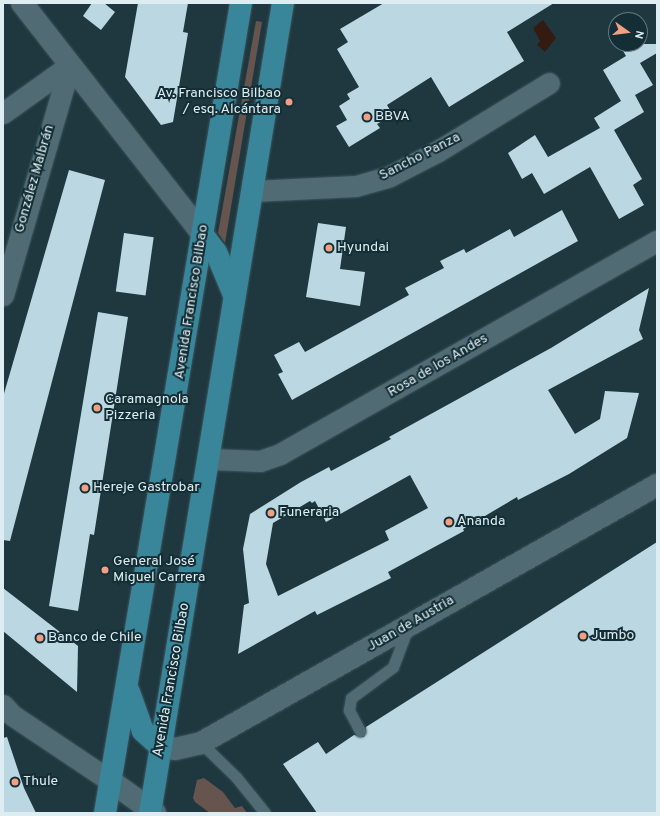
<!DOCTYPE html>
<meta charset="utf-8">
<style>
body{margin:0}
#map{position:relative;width:660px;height:816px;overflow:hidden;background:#1f3840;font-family:Overpass,sans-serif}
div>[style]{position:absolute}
.green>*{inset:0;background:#66544e}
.water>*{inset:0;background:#341b12}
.building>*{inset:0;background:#bbd8e2;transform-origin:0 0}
.roads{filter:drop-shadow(0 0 1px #3d555c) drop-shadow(0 0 1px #3d555c)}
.lane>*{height:11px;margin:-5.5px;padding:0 5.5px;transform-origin:5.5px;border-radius:5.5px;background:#506b74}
.street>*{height:21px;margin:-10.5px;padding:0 10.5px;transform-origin:10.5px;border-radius:10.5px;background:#506b74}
.secondary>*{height:22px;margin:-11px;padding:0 11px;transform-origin:11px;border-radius:11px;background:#506b74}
.primary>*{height:22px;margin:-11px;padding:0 11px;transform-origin:11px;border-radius:11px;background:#39859a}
.dots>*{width:11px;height:11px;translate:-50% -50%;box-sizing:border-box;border:2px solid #142e36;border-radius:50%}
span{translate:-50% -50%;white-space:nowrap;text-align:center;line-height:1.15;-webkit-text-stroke:4px #142e36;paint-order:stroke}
.poi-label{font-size:14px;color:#deedf2}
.right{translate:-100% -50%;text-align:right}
.left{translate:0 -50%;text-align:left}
.street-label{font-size:14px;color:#deedf2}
.frame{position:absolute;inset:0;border:4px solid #deedf2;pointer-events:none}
.north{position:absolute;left:608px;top:12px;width:40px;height:40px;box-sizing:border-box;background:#142e36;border:1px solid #657a81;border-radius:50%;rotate:104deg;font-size:11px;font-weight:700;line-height:16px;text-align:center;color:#deedf2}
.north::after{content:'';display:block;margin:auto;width:14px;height:18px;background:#f39f84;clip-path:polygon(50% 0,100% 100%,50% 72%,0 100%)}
</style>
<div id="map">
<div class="green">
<i style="clip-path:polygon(256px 21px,262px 22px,225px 243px,218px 233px)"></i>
<i style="clip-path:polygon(204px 778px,223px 792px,235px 808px,242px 806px,247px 813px,210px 813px,195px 802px,193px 798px,197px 780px)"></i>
</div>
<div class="water">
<i style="clip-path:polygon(543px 20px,556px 38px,545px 52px,537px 45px,540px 41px,533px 28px)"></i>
</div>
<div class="building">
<i style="clip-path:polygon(92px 3px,104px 3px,115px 12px,101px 30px,83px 16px)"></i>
<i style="clip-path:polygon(138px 3px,188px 3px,183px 32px,188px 33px,173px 122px,161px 125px,125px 77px)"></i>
<i style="clip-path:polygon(384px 3px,554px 3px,507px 32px,524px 61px,449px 107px,431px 77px,387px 105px,393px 115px,377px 124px,380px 128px,349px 147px,336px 126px,347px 120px,339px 106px,350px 99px,347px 94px,359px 87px,337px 49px,348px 42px,340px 29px)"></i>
<i style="clip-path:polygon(619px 44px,657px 44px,657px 53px,640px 63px,653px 85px,635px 95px,644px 112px,614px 130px,642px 179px,633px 185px,644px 205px,619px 219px,590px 167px,544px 194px,532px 173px,522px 179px,508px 153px,535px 135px,548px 157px,600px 128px,594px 118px,621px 101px,603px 70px,626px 56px)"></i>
<i style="clip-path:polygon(69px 170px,105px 180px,10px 541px,3px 540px,3px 397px)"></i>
<i style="clip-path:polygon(562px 210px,578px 241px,292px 400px,278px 374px,283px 372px,274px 355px,299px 342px,305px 352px,409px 295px,405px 288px,444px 268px,440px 261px,464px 249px,466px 253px,510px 229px,514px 237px)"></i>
<i style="clip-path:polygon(318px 223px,346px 227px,340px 269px,365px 272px,360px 306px,306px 297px)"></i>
<i style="left:124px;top:233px;width:30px;height:59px;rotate:8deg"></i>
<i style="clip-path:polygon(evenodd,649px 288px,639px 330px,643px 339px,548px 390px,575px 434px,600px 419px,605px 391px,639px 393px,627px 438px,569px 474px,518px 500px,517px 497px,463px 529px,464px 531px,388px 572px,391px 578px,317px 615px,315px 611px,238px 654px,244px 605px,249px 603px,243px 549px,250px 514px,301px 482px,329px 467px,331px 471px,391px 439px,389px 437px,551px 348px,649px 288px,410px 475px,428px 508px,385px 531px,389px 540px,278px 596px,266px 564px,273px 523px,310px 501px,312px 503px,315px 501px,326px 522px,410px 475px)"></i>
<i style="clip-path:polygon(98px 312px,128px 317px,94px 535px,90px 534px,78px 611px,49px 606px)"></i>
<i style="clip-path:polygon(657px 542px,657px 813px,317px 813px,283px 764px,318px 742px,326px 754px,354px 735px,364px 737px,366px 727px)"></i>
<i style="clip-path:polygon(3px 588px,78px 646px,77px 692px,3px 631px)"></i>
<i style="clip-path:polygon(7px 737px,24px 788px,36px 813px,3px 813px,3px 738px)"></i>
</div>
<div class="roads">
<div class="lane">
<i style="left:360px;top:731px;width:24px;rotate:-118deg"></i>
<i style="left:349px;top:710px;width:12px;rotate:-81deg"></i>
<i style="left:351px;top:698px;width:52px;rotate:-36.4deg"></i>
<i style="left:393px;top:667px;width:43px;rotate:-69.4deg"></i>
<i style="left:201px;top:743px;width:49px;rotate:44.2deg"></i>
<i style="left:236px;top:777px;width:46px;rotate:51.1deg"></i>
</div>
<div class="street">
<i style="left:3px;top:113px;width:82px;rotate:-35.6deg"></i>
<i style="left:253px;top:191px;width:103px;rotate:-2.8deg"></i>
<i style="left:356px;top:186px;width:35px;rotate:-16deg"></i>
<i style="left:390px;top:176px;width:54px;rotate:-27.5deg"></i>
<i style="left:438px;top:151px;width:130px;rotate:-31.5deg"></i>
<i style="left:3px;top:295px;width:240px;rotate:-73.8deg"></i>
<i style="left:210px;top:459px;width:50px;rotate:2.3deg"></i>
<i style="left:260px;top:461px;width:21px;rotate:-19deg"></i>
<i style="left:280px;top:454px;width:433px;rotate:-29.5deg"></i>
<i style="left:3px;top:705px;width:13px;rotate:48deg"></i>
<i style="left:12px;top:715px;width:120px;rotate:33.8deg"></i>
</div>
<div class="secondary">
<i style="left:22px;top:3px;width:294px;rotate:52deg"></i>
<i style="left:161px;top:747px;width:14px;rotate:8deg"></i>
<i style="left:175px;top:749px;width:27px;rotate:-13deg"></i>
<i style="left:201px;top:743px;width:524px;rotate:-29.5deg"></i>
<i style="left:112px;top:782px;width:53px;rotate:35.8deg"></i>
</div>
<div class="primary">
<i style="left:203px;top:235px;width:21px;rotate:53deg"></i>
<i style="left:216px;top:252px;width:47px;rotate:67.3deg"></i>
<i style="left:129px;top:692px;width:41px;rotate:70.3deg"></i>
<i style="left:143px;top:731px;width:24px;rotate:42deg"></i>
<i style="left:105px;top:813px;width:821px;rotate:-80.47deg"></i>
<i style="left:150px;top:813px;width:821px;rotate:-80.68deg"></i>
</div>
</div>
<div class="dots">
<i style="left:289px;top:102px;background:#f39f84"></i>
<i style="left:367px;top:117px;background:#f39f84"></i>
<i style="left:329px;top:248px;background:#f39f84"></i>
<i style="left:97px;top:408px;background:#f39f84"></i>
<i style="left:85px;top:488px;background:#f39f84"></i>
<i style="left:271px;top:513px;background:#f39f84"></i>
<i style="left:449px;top:522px;background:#f39f84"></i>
<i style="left:105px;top:570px;background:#f39f84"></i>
<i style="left:583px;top:636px;background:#f39f84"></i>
<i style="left:40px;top:638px;background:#f39f84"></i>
<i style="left:15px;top:782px;background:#f39f84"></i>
</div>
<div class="poi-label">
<span class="right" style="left:281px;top:102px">Av. Francisco Bilbao<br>/ esq. Alcántara</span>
<span class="left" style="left:375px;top:117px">BBVA</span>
<span class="left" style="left:337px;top:248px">Hyundai</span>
<span class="left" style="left:105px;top:408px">Caramagnola<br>Pizzeria</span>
<span class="left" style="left:93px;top:488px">Hereje Gastrobar</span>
<span class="left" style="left:279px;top:513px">Funeraria</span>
<span class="left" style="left:457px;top:522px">Ananda</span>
<span class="left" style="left:113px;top:570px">General José<br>Miguel Carrera</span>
<span class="left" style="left:591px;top:636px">Jumbo</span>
<span class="left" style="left:48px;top:638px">Banco de Chile</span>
<span class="left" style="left:23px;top:782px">Thule</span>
</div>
<div class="street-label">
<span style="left:420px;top:157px;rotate:-27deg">Sancho Panza</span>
<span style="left:35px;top:179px;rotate:-74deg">González Malbrán</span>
<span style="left:192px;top:302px;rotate:-81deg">Avenida Francisco Bilbao</span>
<span style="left:438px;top:366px;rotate:-30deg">Rosa de los Andes</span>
<span style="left:411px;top:624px;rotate:-30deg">Juan de Austria</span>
<span style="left:172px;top:680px;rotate:-80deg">Avenida Francisco Bilbao</span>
</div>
<div class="frame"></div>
<div class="north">N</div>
</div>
